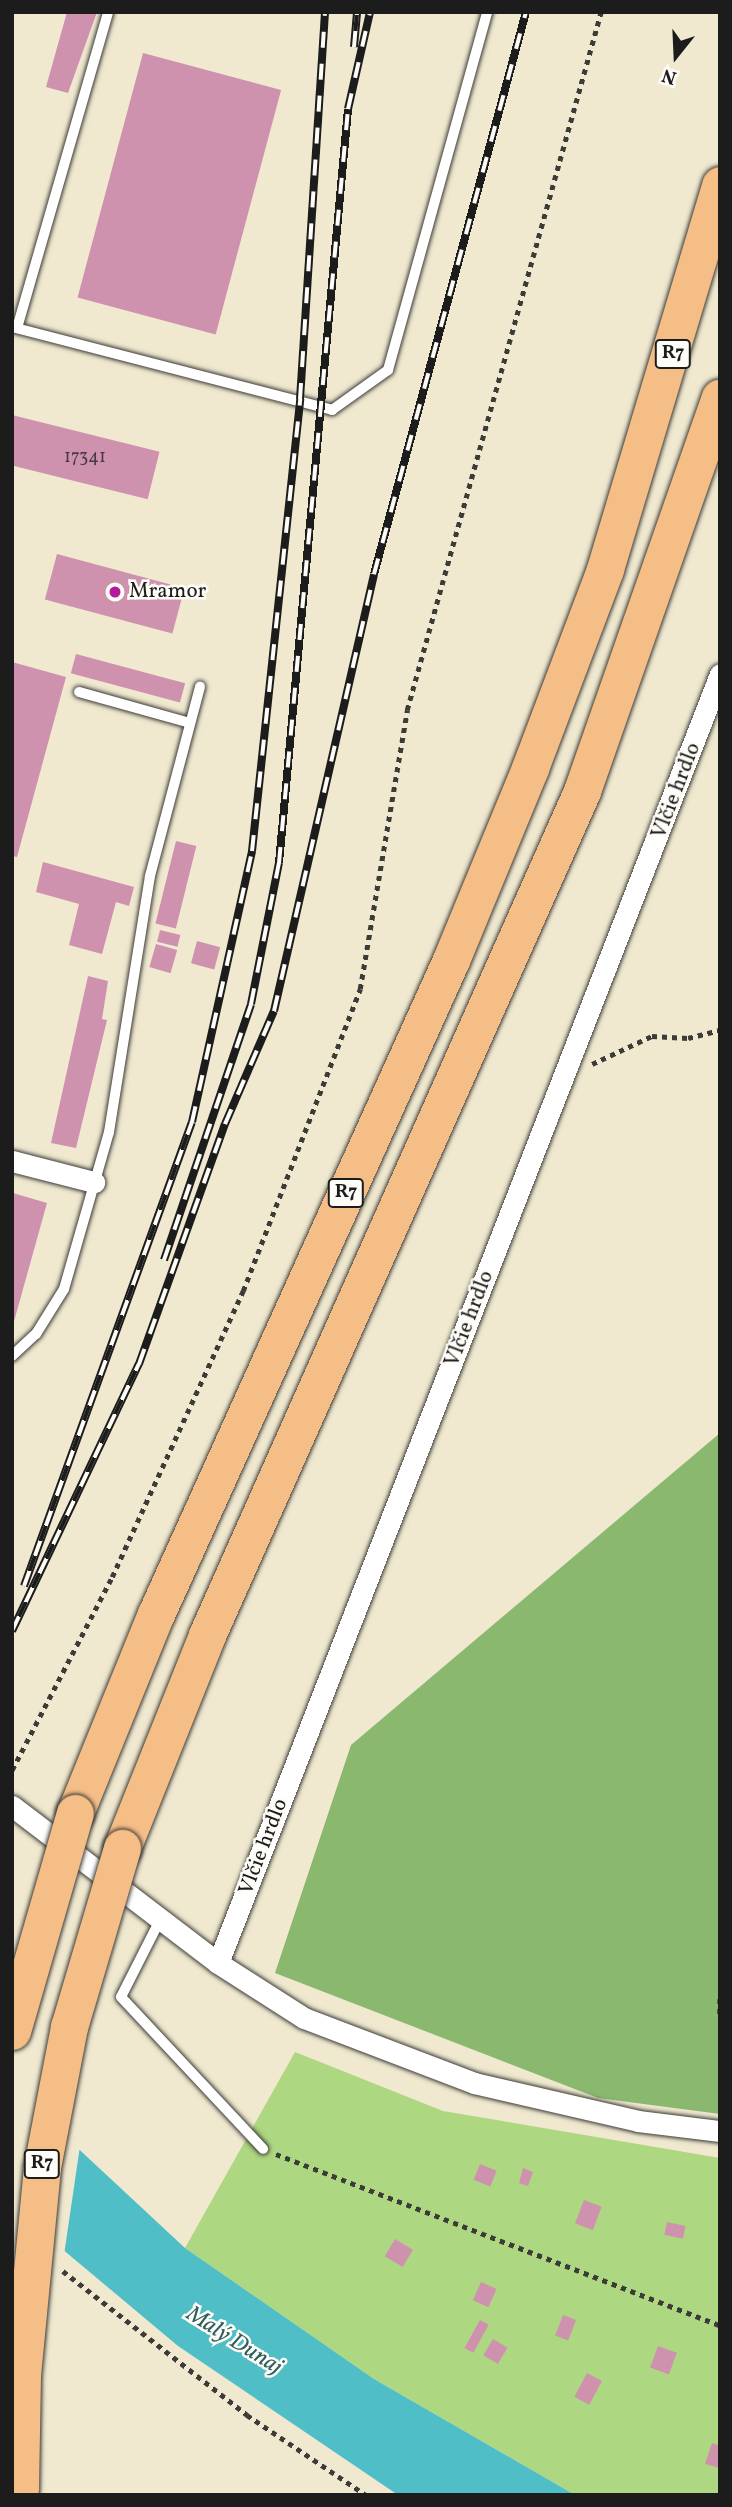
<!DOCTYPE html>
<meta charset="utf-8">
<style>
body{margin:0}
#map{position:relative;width:732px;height:2507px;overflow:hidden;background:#f0e9d0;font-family:Vollkorn,serif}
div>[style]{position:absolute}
.green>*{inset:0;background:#aed781}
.forest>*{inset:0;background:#8ab86f}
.water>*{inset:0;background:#50bec7}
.pier>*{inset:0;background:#f0e9d0}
.building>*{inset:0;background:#ce92af;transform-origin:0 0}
.path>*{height:4.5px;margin-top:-2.25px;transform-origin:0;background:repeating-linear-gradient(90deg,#3c3b37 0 5px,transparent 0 10px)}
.roads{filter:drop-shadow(0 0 2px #3c3b37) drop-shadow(0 0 2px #3c3b37)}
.service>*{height:10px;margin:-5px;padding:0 5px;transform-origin:5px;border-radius:5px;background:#fff}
.minor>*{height:21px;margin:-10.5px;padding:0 10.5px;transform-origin:10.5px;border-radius:10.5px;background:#fff}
.motorway>*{height:37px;margin:-18.5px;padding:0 18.5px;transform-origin:18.5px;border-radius:18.5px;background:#f6be87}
.rail>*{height:8px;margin-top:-4px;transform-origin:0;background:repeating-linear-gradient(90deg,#fdfcf7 0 16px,#1c1c1c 0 32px);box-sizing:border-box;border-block:2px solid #1c1c1c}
.bridges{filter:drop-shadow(0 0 2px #3c3b37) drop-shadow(0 0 2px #3c3b37)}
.motorway-bridge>*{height:37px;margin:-18.5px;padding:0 18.5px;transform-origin:18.5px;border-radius:18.5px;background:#f6be87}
.dots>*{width:19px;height:19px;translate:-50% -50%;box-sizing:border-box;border:4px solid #fdfcf7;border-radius:50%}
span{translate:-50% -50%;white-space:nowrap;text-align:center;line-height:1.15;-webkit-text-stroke:5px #fdfcf7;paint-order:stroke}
.number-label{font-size:18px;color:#483a41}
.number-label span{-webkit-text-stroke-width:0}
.shield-label span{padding:2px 5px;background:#fdfcf7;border:2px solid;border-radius:5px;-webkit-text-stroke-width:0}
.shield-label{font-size:19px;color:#1c1c1c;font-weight:700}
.poi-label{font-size:21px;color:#1c1c1c}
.left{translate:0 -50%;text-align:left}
.street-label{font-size:21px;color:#1c1c1c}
.water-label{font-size:23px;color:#315d60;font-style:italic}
.frame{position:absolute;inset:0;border:14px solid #1c1c1c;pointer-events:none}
.north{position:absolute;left:641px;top:21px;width:70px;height:70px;-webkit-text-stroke:5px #fdfcf7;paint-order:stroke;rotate:198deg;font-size:19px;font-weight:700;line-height:28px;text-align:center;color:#1c1c1c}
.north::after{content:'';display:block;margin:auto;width:24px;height:32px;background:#1c1c1c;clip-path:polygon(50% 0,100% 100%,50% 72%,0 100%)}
</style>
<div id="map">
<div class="green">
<i style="clip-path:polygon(295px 2052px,443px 2111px,720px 2158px,720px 2495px,575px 2495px,374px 2379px,185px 2248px)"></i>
</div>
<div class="forest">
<i style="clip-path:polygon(720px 1433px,720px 2114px,598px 2098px,275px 1973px,351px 1745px)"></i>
</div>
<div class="water">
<i style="clip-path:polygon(12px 2087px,185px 2248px,374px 2379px,575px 2495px,398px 2495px,178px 2346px,12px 2207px)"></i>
</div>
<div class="pier">
<i style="clip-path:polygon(12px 2084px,80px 2146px,64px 2255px,12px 2211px)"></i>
</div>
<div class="building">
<i style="clip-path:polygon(67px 12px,97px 12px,68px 93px,46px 87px)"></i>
<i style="left:143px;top:53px;width:143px;height:253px;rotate:15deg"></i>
<i style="left:12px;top:415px;width:152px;height:49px;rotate:14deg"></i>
<i style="left:57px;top:554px;width:132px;height:47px;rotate:15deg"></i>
<i style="left:76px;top:654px;width:113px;height:20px;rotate:15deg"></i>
<i style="clip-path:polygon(12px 662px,66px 677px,17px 857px,12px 856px)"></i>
<i style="left:176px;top:841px;width:21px;height:85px;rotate:14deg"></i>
<i style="clip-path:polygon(43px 862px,134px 887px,129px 906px,116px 902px,102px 954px,69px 945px,79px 904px,36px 892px)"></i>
<i style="left:160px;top:930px;width:21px;height:12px;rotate:14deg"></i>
<i style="left:197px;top:941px;width:24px;height:23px;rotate:15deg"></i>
<i style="left:156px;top:944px;width:22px;height:24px;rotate:16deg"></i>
<i style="clip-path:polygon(88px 976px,108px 981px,102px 1019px,107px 1020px,76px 1148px,51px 1143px)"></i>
<i style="clip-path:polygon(13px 1193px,47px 1203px,13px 1325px,12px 1196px)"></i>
<i style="left:480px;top:2164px;width:18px;height:17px;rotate:22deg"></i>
<i style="clip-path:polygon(523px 2168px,533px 2172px,528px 2186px,519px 2183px)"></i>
<i style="left:584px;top:2200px;width:19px;height:25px;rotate:21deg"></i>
<i style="left:667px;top:2222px;width:19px;height:13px;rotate:12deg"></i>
<i style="left:395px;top:2239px;width:21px;height:20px;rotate:31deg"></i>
<i style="left:481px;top:2282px;width:17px;height:20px;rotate:24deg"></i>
<i style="left:563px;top:2315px;width:14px;height:22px;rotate:21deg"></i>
<i style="left:480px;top:2320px;width:10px;height:32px;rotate:29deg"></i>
<i style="left:493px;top:2339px;width:17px;height:19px;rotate:31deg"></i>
<i style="left:658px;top:2346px;width:20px;height:23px;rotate:20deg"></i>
<i style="left:587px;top:2373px;width:17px;height:27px;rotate:28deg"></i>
<i style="clip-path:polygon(712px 2443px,720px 2446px,720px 2468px,705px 2464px)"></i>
</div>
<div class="path">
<i style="left:592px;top:1064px;width:66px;rotate:-25deg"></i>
<i style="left:652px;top:1036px;width:36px;rotate:3deg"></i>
<i style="left:688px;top:1038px;width:33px;rotate:-14deg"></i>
<i style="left:12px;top:1770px;width:217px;rotate:-62.6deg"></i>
<i style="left:112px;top:1577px;width:315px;rotate:-65.4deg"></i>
<i style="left:243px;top:1291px;width:324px;rotate:-68.8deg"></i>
<i style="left:360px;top:989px;width:283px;rotate:-80.4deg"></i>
<i style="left:407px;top:710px;width:724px;rotate:-74.47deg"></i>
<i style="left:720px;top:1999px;width:16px;rotate:90deg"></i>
<i style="left:276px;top:2154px;width:476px;rotate:21.1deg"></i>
<i style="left:63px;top:2271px;width:234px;rotate:38deg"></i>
<i style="left:247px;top:2415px;width:143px;rotate:33.9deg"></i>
</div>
<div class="roads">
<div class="service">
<i style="left:12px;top:327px;width:331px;rotate:14.5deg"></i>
<i style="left:332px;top:410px;width:69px;rotate:-35.5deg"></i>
<i style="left:388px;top:370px;width:371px;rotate:-74.5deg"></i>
<i style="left:17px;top:328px;width:329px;rotate:-73.9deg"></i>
<i style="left:79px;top:692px;width:115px;rotate:15.6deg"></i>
<i style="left:12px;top:1356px;width:33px;rotate:-43deg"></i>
<i style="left:36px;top:1334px;width:53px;rotate:-58.1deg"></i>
<i style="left:64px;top:1289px;width:163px;rotate:-74deg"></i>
<i style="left:109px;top:1132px;width:259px;rotate:-80.9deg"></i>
<i style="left:150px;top:876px;width:196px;rotate:-75.2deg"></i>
<i style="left:160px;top:1920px;width:86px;rotate:116.9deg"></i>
<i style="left:121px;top:1997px;width:208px;rotate:46.9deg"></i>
</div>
<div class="minor">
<i style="left:12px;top:1161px;width:85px;rotate:14.4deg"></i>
<i style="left:12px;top:1806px;width:259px;rotate:37.3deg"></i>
<i style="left:218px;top:1963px;width:102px;rotate:32.6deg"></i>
<i style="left:304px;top:2018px;width:182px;rotate:20.9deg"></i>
<i style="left:474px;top:2083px;width:168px;rotate:13deg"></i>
<i style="left:638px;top:2121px;width:83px;rotate:7deg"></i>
<i style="left:218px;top:1963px;width:1383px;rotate:-68.72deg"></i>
</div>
<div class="motorway">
<i style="left:75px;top:1813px;width:215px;rotate:-67.9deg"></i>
<i style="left:156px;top:1614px;width:717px;rotate:-65.72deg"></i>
<i style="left:451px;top:960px;width:208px;rotate:-67.6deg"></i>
<i style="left:530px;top:768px;width:213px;rotate:-69.3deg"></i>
<i style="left:605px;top:569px;width:401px;rotate:-73.3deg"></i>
<i style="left:122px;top:1848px;width:229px;rotate:-68.2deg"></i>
<i style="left:207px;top:1635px;width:924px;rotate:-66.04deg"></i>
<i style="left:582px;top:791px;width:417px;rotate:-70.7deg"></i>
</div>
</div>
<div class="rail">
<i style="left:354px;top:47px;width:35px;rotate:-85deg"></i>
<i style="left:164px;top:1260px;width:270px;rotate:-71.2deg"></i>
<i style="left:251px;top:1004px;width:144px;rotate:-78.8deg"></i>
<i style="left:279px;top:863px;width:757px;rotate:-84.77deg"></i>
<i style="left:348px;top:109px;width:99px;rotate:-77.2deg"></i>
<i style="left:24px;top:1586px;width:493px;rotate:-70.1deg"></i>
<i style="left:192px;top:1122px;width:278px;rotate:-77.5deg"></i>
<i style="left:252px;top:851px;width:455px;rotate:-83.9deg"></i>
<i style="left:300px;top:399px;width:388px;rotate:-86.3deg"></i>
<i style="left:12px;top:1631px;width:296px;rotate:-64.6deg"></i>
<i style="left:139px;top:1364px;width:255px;rotate:-70.3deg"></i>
<i style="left:225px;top:1124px;width:123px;rotate:-66.6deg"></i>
<i style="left:274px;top:1011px;width:448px;rotate:-77.1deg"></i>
<i style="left:374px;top:574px;width:582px;rotate:-74.87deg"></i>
</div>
<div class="bridges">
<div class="motorway-bridge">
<i style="left:12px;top:2031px;width:227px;rotate:-73.9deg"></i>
<i style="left:20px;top:2489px;width:114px;rotate:-89deg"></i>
<i style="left:22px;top:2375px;width:209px;rotate:-84.5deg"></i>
<i style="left:42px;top:2167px;width:143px;rotate:-79.1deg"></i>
<i style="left:69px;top:2027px;width:187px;rotate:-73.5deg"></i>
</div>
</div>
<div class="dots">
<i style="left:115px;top:592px;background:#b5179e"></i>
</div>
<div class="number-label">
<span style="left:85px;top:458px">17341</span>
</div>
<div class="shield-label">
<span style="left:673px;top:354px">R7</span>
<span style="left:346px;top:1193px">R7</span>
<span style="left:42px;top:2164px">R7</span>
</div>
<div class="poi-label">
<span class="left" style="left:129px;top:592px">Mramor</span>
</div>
<div class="street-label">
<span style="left:677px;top:791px;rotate:-69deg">Vlčie hrdlo</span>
<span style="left:470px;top:1319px;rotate:-69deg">Vlčie hrdlo</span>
<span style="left:264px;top:1847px;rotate:-69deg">Vlčie hrdlo</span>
</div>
<div class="water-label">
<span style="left:234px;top:2341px;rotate:32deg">Malý Dunaj</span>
</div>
<div class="frame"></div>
<div class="north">N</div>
</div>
